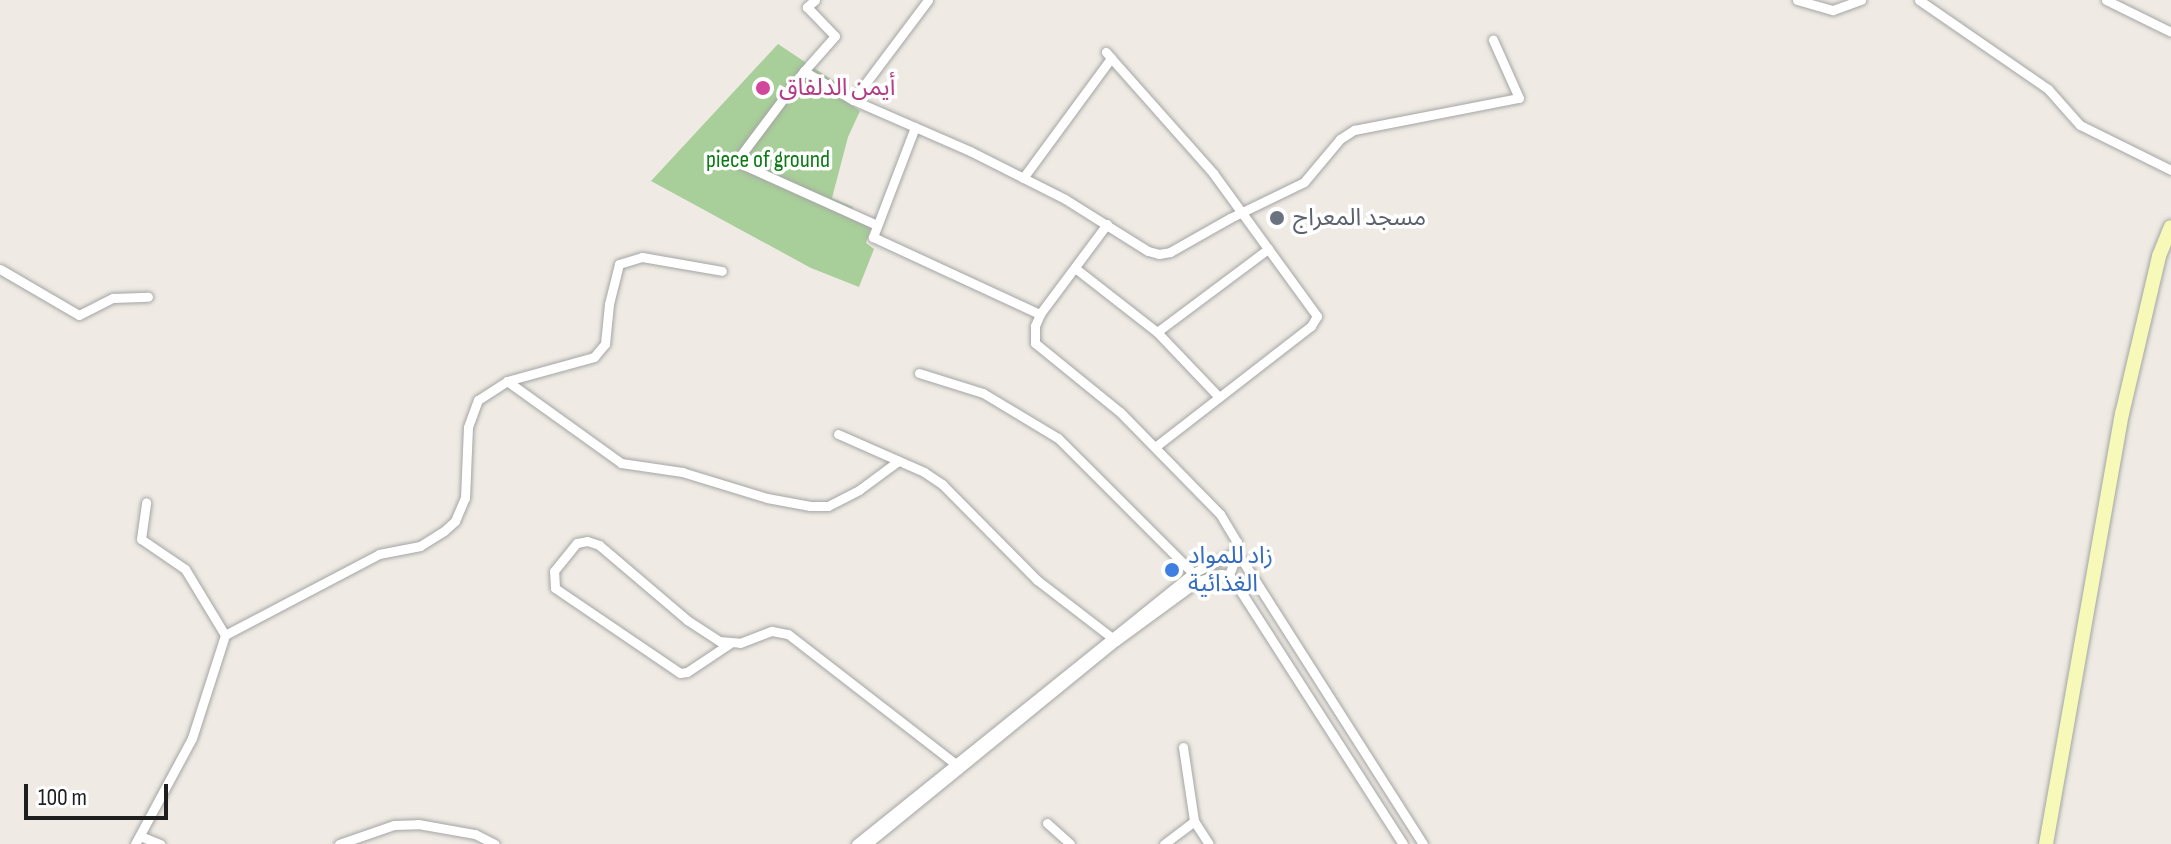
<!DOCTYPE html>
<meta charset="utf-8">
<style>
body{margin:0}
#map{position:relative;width:2171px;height:844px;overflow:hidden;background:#efebe4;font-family:"Sofia Sans Condensed","Noto Sans Arabic",sans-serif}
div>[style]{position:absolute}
.forest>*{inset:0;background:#a8ce99}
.roads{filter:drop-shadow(0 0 2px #a5a5a5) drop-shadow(0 0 2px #a5a5a5)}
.street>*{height:9px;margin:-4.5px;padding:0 4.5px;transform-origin:4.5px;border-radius:4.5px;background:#fff}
.secondary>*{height:14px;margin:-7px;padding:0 7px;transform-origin:7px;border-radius:7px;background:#f6f9b7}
.dots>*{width:22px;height:22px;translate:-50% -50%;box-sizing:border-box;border:4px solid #fff;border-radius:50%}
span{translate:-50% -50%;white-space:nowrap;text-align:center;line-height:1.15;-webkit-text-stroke:7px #fff;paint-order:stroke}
.hotel-label{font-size:24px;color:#b23c85}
.left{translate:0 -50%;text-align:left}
.park-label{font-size:24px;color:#0c7b15}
.worship-label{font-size:24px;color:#5b616d}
.shop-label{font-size:24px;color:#366cbe}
.scale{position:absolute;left:24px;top:784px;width:144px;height:36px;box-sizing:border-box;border:4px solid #1e1e1e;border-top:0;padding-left:10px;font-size:24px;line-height:28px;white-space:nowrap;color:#1e1e1e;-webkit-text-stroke:6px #fff;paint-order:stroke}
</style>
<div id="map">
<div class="forest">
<i style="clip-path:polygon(778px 44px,844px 88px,841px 98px,860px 111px,848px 137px,832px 198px,853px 207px,849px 218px,871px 227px,866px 243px,874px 249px,859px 287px,811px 268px,651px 181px)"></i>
</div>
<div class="roads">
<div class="street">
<i style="left:815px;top:0;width:11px;rotate:139deg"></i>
<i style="left:807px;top:7px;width:40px;rotate:46deg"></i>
<i style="left:835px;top:36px;width:47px;rotate:131.5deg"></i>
<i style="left:804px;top:71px;width:110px;rotate:126.9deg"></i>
<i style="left:738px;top:159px;width:4px;rotate:76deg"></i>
<i style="left:739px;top:163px;width:149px;rotate:24.2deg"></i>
<i style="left:1797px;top:0;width:37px;rotate:16deg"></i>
<i style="left:1833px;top:10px;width:30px;rotate:-20deg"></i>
<i style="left:1919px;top:0;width:157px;rotate:34.6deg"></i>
<i style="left:2048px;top:89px;width:48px;rotate:48.4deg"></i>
<i style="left:2080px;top:125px;width:102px;rotate:26.3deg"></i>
<i style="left:2106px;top:0;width:72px;rotate:26.2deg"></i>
<i style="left:1111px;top:58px;width:154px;rotate:48.4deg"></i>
<i style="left:1213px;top:173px;width:177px;rotate:54deg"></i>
<i style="left:1317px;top:316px;width:12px;rotate:121deg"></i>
<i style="left:1311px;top:326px;width:197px;rotate:142.2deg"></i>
<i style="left:804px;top:71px;width:57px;rotate:30.6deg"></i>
<i style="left:853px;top:100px;width:128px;rotate:23.6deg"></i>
<i style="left:970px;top:151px;width:106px;rotate:26.8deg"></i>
<i style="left:1065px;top:199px;width:98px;rotate:32.1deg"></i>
<i style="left:1148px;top:251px;width:11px;rotate:15deg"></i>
<i style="left:1159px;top:254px;width:11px;rotate:-10deg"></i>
<i style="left:1170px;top:252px;width:69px;rotate:-29.5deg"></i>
<i style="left:1230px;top:218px;width:82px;rotate:-25.9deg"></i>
<i style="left:1304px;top:182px;width:56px;rotate:-50.1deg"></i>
<i style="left:1340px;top:139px;width:17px;rotate:-33deg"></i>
<i style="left:1354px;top:130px;width:168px;rotate:-11deg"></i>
<i style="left:1519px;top:98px;width:64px;rotate:-114.1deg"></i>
<i style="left:853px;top:100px;width:125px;rotate:-53.1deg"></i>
<i style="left:915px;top:127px;width:118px;rotate:110.9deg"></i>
<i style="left:873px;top:237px;width:184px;rotate:24.8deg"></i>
<i style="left:1023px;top:178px;width:149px;rotate:-53.7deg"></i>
<i style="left:1111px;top:58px;width:8px;rotate:-130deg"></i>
<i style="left:1107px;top:224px;width:112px;rotate:126.7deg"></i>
<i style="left:1040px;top:314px;width:13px;rotate:113deg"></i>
<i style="left:1035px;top:326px;width:17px;rotate:90deg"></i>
<i style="left:1035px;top:343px;width:109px;rotate:39.1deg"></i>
<i style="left:1120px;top:412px;width:143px;rotate:45.6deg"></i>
<i style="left:1220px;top:514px;width:33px;rotate:59deg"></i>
<i style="left:1237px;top:542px;width:12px;rotate:90deg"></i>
<i style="left:1237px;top:554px;width:22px;rotate:111deg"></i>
<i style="left:1075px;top:268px;width:104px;rotate:38deg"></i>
<i style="left:1157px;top:332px;width:90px;rotate:46.4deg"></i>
<i style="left:0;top:269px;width:91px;rotate:30.2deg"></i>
<i style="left:79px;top:315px;width:38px;rotate:-27deg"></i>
<i style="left:113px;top:298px;width:35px;rotate:-2deg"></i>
<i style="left:1157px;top:332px;width:139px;rotate:-36.8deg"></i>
<i style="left:919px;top:373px;width:67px;rotate:17.4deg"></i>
<i style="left:983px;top:393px;width:87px;rotate:31deg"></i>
<i style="left:1058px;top:438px;width:191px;rotate:45deg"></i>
<i style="left:507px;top:381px;width:140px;rotate:35.7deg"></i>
<i style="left:621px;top:463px;width:62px;rotate:8.4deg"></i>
<i style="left:682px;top:472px;width:89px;rotate:17deg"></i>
<i style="left:767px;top:498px;width:44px;rotate:10.5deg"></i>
<i style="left:810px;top:506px;width:18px"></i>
<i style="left:828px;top:506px;width:35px;rotate:-27deg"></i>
<i style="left:859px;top:490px;width:49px;rotate:-36.6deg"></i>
<i style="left:838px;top:434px;width:94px;rotate:23.8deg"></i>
<i style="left:924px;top:472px;width:22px;rotate:34deg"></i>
<i style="left:942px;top:484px;width:135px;rotate:45.3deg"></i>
<i style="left:1037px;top:580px;width:98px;rotate:37.6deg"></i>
<i style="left:225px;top:635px;width:174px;rotate:-27.7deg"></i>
<i style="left:379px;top:554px;width:42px;rotate:-11deg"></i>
<i style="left:420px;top:546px;width:28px;rotate:-32deg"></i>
<i style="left:444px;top:531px;width:15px;rotate:-42deg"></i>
<i style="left:455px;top:521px;width:25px;rotate:-67deg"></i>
<i style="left:465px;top:498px;width:71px;rotate:-87.6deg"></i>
<i style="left:468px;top:427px;width:29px;rotate:-70deg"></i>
<i style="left:478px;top:400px;width:35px;rotate:-33deg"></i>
<i style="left:507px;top:381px;width:90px;rotate:-15.4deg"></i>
<i style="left:594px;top:357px;width:17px;rotate:-50deg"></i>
<i style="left:605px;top:344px;width:40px;rotate:-84.3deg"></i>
<i style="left:609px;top:304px;width:41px;rotate:-76deg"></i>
<i style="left:619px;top:264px;width:24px;rotate:-17deg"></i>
<i style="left:642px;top:257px;width:81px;rotate:9.9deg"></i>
<i style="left:729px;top:644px;width:50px;rotate:146.3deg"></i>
<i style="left:687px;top:672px;width:7px;rotate:172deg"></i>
<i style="left:680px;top:673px;width:151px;rotate:-145.8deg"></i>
<i style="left:555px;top:588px;width:17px;rotate:-93deg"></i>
<i style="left:554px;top:571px;width:36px;rotate:-51deg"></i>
<i style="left:577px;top:543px;width:10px;rotate:-11deg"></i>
<i style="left:587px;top:541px;width:13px;rotate:18deg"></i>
<i style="left:599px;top:545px;width:116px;rotate:40.4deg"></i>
<i style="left:687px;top:620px;width:38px;rotate:33deg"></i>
<i style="left:719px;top:641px;width:21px;rotate:5deg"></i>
<i style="left:740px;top:643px;width:34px;rotate:-21deg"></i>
<i style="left:772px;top:631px;width:16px;rotate:11deg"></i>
<i style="left:788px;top:634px;width:214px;rotate:37.8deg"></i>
<i style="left:1183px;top:747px;width:75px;rotate:81.5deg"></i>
<i style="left:1047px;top:823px;width:31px;rotate:42deg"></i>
<i style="left:140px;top:836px;width:22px;rotate:22deg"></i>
<i style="left:135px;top:844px;width:120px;rotate:-61.7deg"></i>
<i style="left:192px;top:738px;width:108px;rotate:-72.2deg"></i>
<i style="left:225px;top:635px;width:77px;rotate:-121.2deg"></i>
<i style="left:185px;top:569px;width:53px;rotate:-145.7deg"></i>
<i style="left:141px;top:539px;width:37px;rotate:-82deg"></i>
<i style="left:339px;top:844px;width:58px;rotate:-19.1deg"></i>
<i style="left:394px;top:825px;width:24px;rotate:-2deg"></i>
<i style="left:418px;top:824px;width:58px;rotate:10deg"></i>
<i style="left:475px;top:834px;width:22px;rotate:27deg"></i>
<i style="left:856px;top:844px;width:432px;rotate:-38.8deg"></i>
<i style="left:1193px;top:573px;width:46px;rotate:-26deg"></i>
<i style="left:1234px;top:553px;width:14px;rotate:45deg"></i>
<i style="left:1244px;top:563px;width:333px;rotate:57.5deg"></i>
<i style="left:867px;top:844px;width:321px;rotate:-39.2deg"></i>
<i style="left:1116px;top:641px;width:102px;rotate:-36.2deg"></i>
<i style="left:1198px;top:581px;width:24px;rotate:-17deg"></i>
<i style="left:1221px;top:574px;width:8px;rotate:7deg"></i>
<i style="left:1229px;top:575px;width:11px;rotate:52deg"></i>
<i style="left:1236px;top:584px;width:309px;rotate:57.3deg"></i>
<i style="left:1164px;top:844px;width:38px;rotate:-37deg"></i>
<i style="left:1194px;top:821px;width:27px;rotate:57deg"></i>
</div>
<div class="secondary">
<i style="left:2046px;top:844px;width:437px;rotate:-80deg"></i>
<i style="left:2122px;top:414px;width:162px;rotate:-76.8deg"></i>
<i style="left:2159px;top:256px;width:31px;rotate:-68deg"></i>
</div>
</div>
<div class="dots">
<i style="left:763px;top:88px;background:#d1479c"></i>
<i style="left:1277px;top:218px;background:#6b7280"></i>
<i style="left:1172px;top:570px;background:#3f7fe0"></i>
</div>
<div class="hotel-label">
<span class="left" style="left:779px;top:88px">أيمن الدلفاق</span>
</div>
<div class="park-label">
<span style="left:768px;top:160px">piece of ground</span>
</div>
<div class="worship-label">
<span class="left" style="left:1293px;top:218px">مسجد المعراج</span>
</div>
<div class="shop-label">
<span class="left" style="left:1188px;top:570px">زاد للمواد<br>الغذائية</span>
</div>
<div class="scale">100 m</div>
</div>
